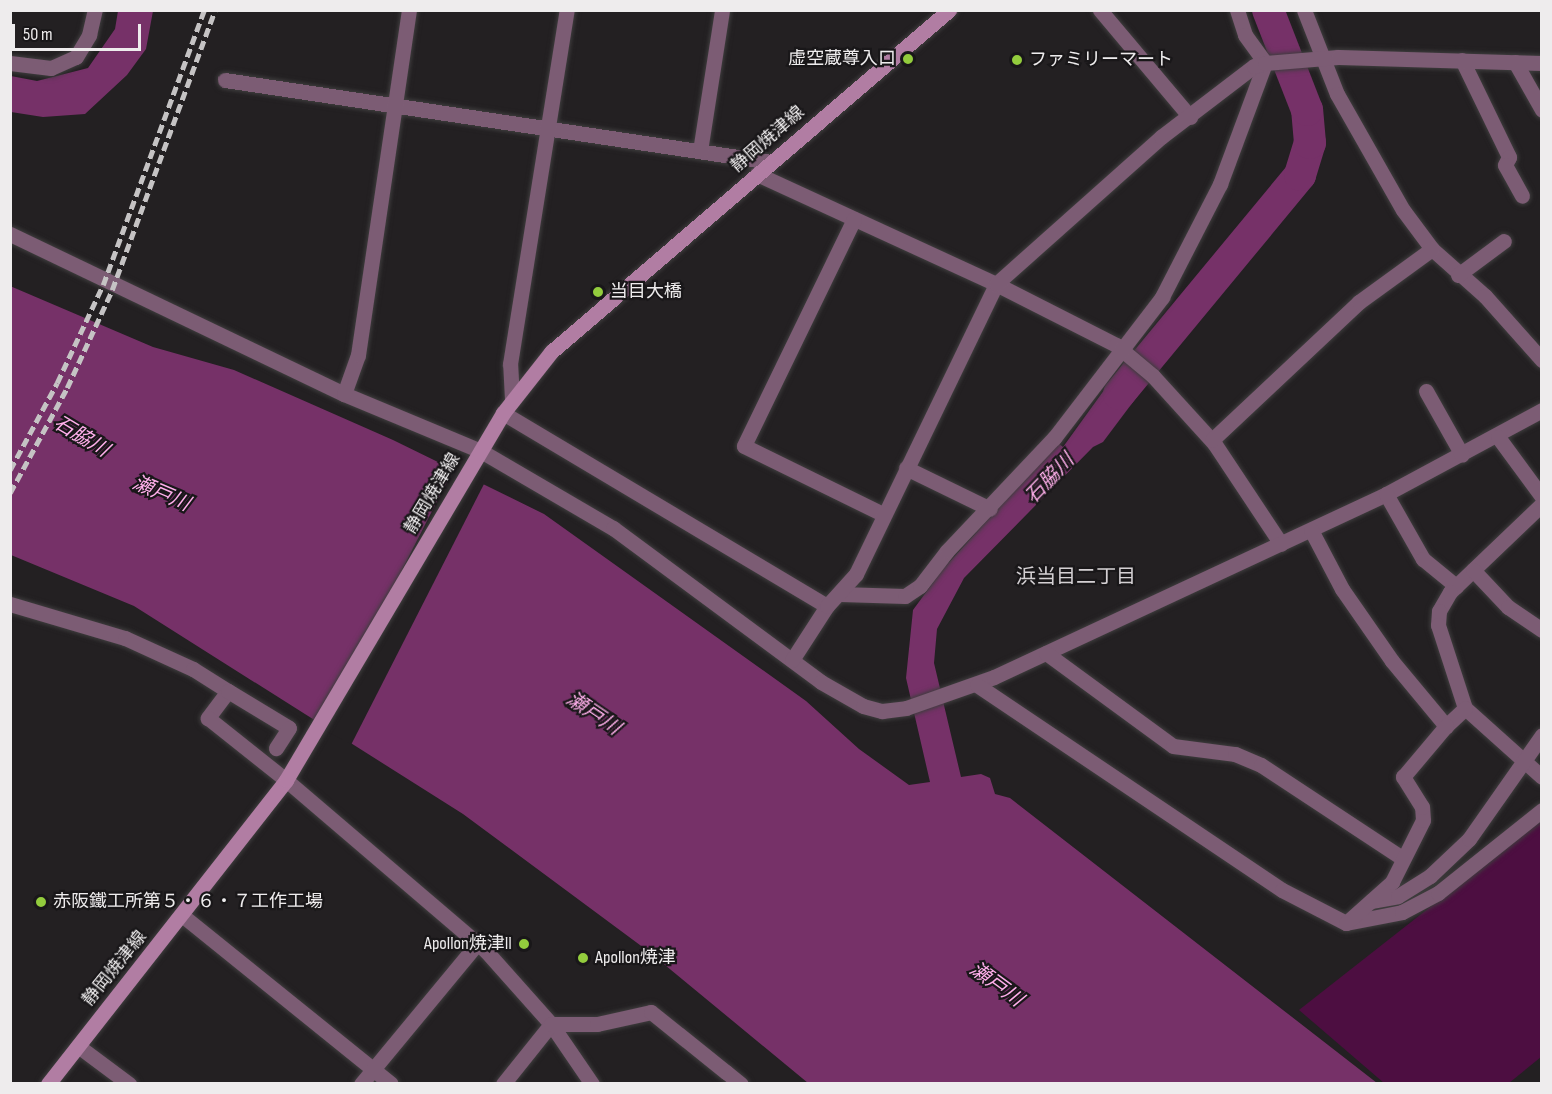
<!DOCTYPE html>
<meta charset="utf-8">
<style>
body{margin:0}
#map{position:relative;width:1552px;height:1094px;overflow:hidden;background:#232022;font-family:"Sofia Sans Condensed","Noto Sans JP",sans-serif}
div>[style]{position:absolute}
.green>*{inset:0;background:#4d0e41}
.water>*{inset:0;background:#763168}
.pier>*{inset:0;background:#232022;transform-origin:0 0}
.river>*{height:32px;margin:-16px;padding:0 16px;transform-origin:16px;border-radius:16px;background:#763168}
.roads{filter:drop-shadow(0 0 2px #3f3d3e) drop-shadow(0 0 2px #3f3d3e)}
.minor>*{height:15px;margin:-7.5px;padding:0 7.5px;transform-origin:7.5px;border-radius:7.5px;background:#7c5c74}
.tertiary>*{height:15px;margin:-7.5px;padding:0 7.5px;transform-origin:7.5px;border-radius:7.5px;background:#7c5c74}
.secondary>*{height:15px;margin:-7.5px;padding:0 7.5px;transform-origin:7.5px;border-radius:7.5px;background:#b17da3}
.rail>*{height:4.5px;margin-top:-2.25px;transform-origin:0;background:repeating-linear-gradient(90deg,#c5c3c4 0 9px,transparent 0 13.5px)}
.dots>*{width:16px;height:16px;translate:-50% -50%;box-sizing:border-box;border:3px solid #191719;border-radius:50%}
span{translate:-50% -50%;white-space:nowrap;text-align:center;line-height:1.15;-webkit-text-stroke:4.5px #191719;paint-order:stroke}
.poi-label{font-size:18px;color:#eeeced}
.right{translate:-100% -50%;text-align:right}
.left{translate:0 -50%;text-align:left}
.street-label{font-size:18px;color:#eeeced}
.water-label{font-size:20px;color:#ffafeb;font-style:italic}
.neighbourhood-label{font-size:20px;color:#d4d0d3}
.frame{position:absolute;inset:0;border:12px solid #eeeced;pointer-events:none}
.scale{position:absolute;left:12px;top:24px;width:129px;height:27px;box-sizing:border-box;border:3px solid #eeeced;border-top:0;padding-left:8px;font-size:18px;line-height:21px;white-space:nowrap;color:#eeeced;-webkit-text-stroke:4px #191719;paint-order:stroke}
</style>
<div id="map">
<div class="green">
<i style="clip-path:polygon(1541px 820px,1541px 1057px,1509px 1083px,1384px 1083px,1299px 1010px)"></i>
</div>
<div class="water">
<i style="clip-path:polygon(118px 11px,153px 11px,146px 49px,127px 75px,85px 114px,43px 117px,11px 112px,11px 76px,37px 81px,88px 68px,115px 29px)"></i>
<i style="clip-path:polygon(10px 286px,153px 347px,234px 370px,393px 440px,544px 514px,806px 701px,859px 749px,909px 785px,930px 782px,906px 678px,913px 610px,943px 569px,1058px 443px,1063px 447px,1125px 361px,1148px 382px,1103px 442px,1093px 447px,964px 578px,937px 629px,934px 663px,961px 777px,981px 774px,990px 778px,995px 794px,1010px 798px,1377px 1083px,808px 1083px,648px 951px,463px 814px,134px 606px,11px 555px)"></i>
</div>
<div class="pier">
<i style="left:455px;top:466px;width:34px;height:295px;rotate:27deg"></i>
</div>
<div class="river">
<i style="left:1119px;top:394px;width:284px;rotate:-50.4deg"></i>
<i style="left:1300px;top:175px;width:34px;rotate:-73deg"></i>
<i style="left:1310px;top:143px;width:33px;rotate:-95deg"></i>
<i style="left:1307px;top:110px;width:107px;rotate:-111.3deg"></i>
</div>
<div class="roads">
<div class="minor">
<i style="left:1100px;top:10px;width:140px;rotate:49.9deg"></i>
<i style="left:1237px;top:10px;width:26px;rotate:72deg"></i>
<i style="left:1245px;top:35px;width:34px;rotate:54deg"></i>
<i style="left:1304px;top:10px;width:90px;rotate:68.6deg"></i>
<i style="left:1337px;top:94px;width:133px;rotate:60.4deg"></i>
<i style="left:1403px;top:210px;width:49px;rotate:53.4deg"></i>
<i style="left:1432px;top:249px;width:71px;rotate:41.6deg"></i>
<i style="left:1485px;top:296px;width:86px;rotate:48.3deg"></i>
<i style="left:1462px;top:60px;width:108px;rotate:64.1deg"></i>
<i style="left:1509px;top:157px;width:9px;rotate:117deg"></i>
<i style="left:1505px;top:165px;width:35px;rotate:61deg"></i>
<i style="left:1515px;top:62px;width:55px;rotate:60.6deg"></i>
<i style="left:10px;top:63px;width:41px;rotate:7deg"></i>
<i style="left:51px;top:68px;width:27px;rotate:-24deg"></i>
<i style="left:76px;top:57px;width:26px;rotate:-59deg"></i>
<i style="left:89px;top:35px;width:26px;rotate:-77deg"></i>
<i style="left:225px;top:80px;width:552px;rotate:8.54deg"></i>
<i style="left:700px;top:151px;width:143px;rotate:-81.1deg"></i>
<i style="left:757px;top:174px;width:263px;rotate:24.7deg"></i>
<i style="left:996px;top:284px;width:135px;rotate:26.9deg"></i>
<i style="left:1116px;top:345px;width:48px;rotate:40deg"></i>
<i style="left:1153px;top:376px;width:91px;rotate:47.7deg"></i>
<i style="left:1214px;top:443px;width:121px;rotate:56.4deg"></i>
<i style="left:854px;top:219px;width:252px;rotate:115.9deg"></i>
<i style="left:744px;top:446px;width:155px;rotate:26.1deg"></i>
<i style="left:10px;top:234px;width:370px;rotate:25.6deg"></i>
<i style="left:344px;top:394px;width:148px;rotate:22.6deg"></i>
<i style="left:481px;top:451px;width:153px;rotate:30.3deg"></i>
<i style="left:613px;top:528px;width:259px;rotate:36.5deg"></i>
<i style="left:821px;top:682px;width:48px;rotate:29.7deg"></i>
<i style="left:863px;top:706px;width:20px;rotate:15deg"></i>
<i style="left:882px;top:711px;width:24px;rotate:-7deg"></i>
<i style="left:906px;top:708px;width:93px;rotate:-19.4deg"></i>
<i style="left:994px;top:677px;width:433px;rotate:-25deg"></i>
<i style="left:1386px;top:494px;width:177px;rotate:-28.3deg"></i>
<i style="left:1458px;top:275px;width:57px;rotate:-36.5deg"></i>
<i style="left:1426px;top:391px;width:73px;rotate:60.6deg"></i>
<i style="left:344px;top:394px;width:41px;rotate:-70.3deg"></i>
<i style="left:358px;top:355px;width:349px;rotate:-81.6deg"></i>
<i style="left:512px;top:399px;width:35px;rotate:-93deg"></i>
<i style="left:510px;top:364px;width:359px;rotate:-80.9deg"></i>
<i style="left:503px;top:413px;width:377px;rotate:30.8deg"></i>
<i style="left:1498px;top:437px;width:74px;rotate:53.7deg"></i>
<i style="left:1212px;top:440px;width:202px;rotate:-43.2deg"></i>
<i style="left:1359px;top:302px;width:90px;rotate:-36deg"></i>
<i style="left:906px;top:468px;width:93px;rotate:26deg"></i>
<i style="left:1386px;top:494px;width:75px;rotate:60.4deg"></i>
<i style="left:1423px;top:559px;width:43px;rotate:39.3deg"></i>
<i style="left:1542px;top:504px;width:127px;rotate:136.3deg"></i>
<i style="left:1450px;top:592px;width:22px;rotate:120deg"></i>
<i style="left:1439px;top:611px;width:14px;rotate:94deg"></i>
<i style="left:1438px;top:625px;width:87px;rotate:72deg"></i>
<i style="left:1465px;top:708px;width:103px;rotate:41.9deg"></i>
<i style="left:1311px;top:530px;width:67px;rotate:62.3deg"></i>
<i style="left:1342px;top:589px;width:88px;rotate:55.2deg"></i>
<i style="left:1392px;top:661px;width:85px;rotate:50.3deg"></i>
<i style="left:1446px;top:726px;width:26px;rotate:-43deg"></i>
<i style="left:1473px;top:570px;width:51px;rotate:46.6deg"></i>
<i style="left:1508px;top:607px;width:41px;rotate:34.1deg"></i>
<i style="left:840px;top:594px;width:65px;rotate:1.8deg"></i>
<i style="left:905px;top:596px;width:18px;rotate:-34deg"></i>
<i style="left:920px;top:586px;width:44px;rotate:-52.4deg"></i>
<i style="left:947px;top:551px;width:156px;rotate:-46.6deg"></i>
<i style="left:1054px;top:438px;width:178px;rotate:-52.5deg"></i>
<i style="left:1162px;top:297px;width:127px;rotate:-62.8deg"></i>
<i style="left:1220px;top:184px;width:129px;rotate:-69.6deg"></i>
<i style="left:10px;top:604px;width:120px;rotate:16.5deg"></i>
<i style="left:125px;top:638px;width:75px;rotate:24.5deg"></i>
<i style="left:193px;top:669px;width:41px;rotate:32.2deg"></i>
<i style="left:228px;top:691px;width:34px;rotate:127deg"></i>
<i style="left:208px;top:718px;width:100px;rotate:38.5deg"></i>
<i style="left:286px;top:780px;width:263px;rotate:40.5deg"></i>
<i style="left:486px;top:951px;width:98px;rotate:48.3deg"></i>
<i style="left:551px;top:1024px;width:73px;rotate:55.7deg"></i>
<i style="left:1046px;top:653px;width:157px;rotate:36.2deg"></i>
<i style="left:1173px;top:746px;width:63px;rotate:7.4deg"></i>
<i style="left:1235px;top:754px;width:28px;rotate:23deg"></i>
<i style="left:1261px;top:765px;width:169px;rotate:33.4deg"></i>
<i style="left:792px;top:660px;width:64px;rotate:-57.1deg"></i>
<i style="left:827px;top:606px;width:43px;rotate:-47.8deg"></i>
<i style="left:856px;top:574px;width:322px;rotate:-64.2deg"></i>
<i style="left:996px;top:284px;width:221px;rotate:-41.7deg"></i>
<i style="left:1161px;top:137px;width:117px;rotate:-37.4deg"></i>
<i style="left:1254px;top:66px;width:11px;rotate:-15deg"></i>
<i style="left:1265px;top:63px;width:73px;rotate:-4.7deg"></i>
<i style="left:1338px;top:57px;width:204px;rotate:1.7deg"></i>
<i style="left:977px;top:685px;width:367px;rotate:33.9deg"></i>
<i style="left:1282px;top:890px;width:72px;rotate:27.3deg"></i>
<i style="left:1346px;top:923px;width:57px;rotate:-11.1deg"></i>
<i style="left:1402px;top:912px;width:41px;rotate:-27.8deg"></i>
<i style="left:1438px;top:893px;width:133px;rotate:-38.6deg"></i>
<i style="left:228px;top:691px;width:71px;rotate:31.2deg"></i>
<i style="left:289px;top:728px;width:24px;rotate:123deg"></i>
<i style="left:1371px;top:901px;width:27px;rotate:-10deg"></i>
<i style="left:1398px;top:896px;width:38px;rotate:-32deg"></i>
<i style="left:1430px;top:876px;width:54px;rotate:-43.5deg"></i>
<i style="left:1469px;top:839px;width:127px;rotate:-54.9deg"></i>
<i style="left:183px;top:916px;width:267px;rotate:38.9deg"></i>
<i style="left:1346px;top:923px;width:62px;rotate:-41.7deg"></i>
<i style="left:1392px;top:882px;width:69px;rotate:-63.4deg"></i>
<i style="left:1423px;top:820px;width:13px;rotate:-94deg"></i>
<i style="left:1422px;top:807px;width:36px;rotate:-122deg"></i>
<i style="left:1403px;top:777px;width:67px;rotate:-49.9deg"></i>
<i style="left:78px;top:1046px;width:64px;rotate:36.7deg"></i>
<i style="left:361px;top:1084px;width:182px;rotate:-50.4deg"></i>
<i style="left:503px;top:1084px;width:77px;rotate:-51.3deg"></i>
<i style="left:551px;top:1024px;width:46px"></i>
<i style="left:597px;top:1024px;width:55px;rotate:-12.5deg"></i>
<i style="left:651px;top:1012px;width:96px;rotate:38.7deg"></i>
</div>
<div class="tertiary">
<i style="left:726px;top:1072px;width:19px;rotate:39deg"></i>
</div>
<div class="secondary">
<i style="left:48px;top:1084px;width:386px;rotate:-51.9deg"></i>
<i style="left:286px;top:780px;width:426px;rotate:-59.4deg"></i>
<i style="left:503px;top:413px;width:78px;rotate:-51.8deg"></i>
<i style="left:551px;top:352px;width:525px;rotate:-40.67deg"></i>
</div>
</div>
<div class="rail">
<i style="left:10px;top:470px;width:99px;rotate:-61.6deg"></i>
<i style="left:57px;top:383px;width:108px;rotate:-64.9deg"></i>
<i style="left:103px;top:285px;width:293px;rotate:-69.8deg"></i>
<i style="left:10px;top:493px;width:119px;rotate:-61.5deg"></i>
<i style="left:67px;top:388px;width:108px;rotate:-65.3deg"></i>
<i style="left:112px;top:290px;width:298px;rotate:-69.8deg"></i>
</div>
<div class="dots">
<i style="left:908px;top:59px;background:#93cc3d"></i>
<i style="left:1017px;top:60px;background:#93cc3d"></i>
<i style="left:598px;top:292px;background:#93cc3d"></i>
<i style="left:41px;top:902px;background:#93cc3d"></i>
<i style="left:524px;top:944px;background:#93cc3d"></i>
<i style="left:583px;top:958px;background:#93cc3d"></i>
</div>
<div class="poi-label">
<span class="right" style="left:896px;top:59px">虚空蔵尊入口</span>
<span class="left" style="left:1029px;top:60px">ファミリーマート</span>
<span class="left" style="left:610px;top:292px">当目大橋</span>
<span class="left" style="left:53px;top:902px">赤阪鐵工所第５・６・７工作工場</span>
<span class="right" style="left:512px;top:944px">Apollon焼津II</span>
<span class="left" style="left:595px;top:958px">Apollon焼津</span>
</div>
<div class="street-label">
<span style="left:768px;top:140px;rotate:-41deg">静岡焼津線</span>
<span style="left:433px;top:494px;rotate:-59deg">静岡焼津線</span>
<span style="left:115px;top:969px;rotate:-51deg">静岡焼津線</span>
</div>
<div class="water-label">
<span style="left:81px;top:437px;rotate:31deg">石脇川</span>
<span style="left:1050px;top:479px;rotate:-46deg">石脇川</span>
<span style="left:161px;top:494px;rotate:23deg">瀬戸川</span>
<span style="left:593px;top:714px;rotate:34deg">瀬戸川</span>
<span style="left:996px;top:985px;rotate:36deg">瀬戸川</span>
</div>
<div class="neighbourhood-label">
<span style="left:1076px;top:577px">浜当目二丁目</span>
</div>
<div class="frame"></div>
<div class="scale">50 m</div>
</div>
